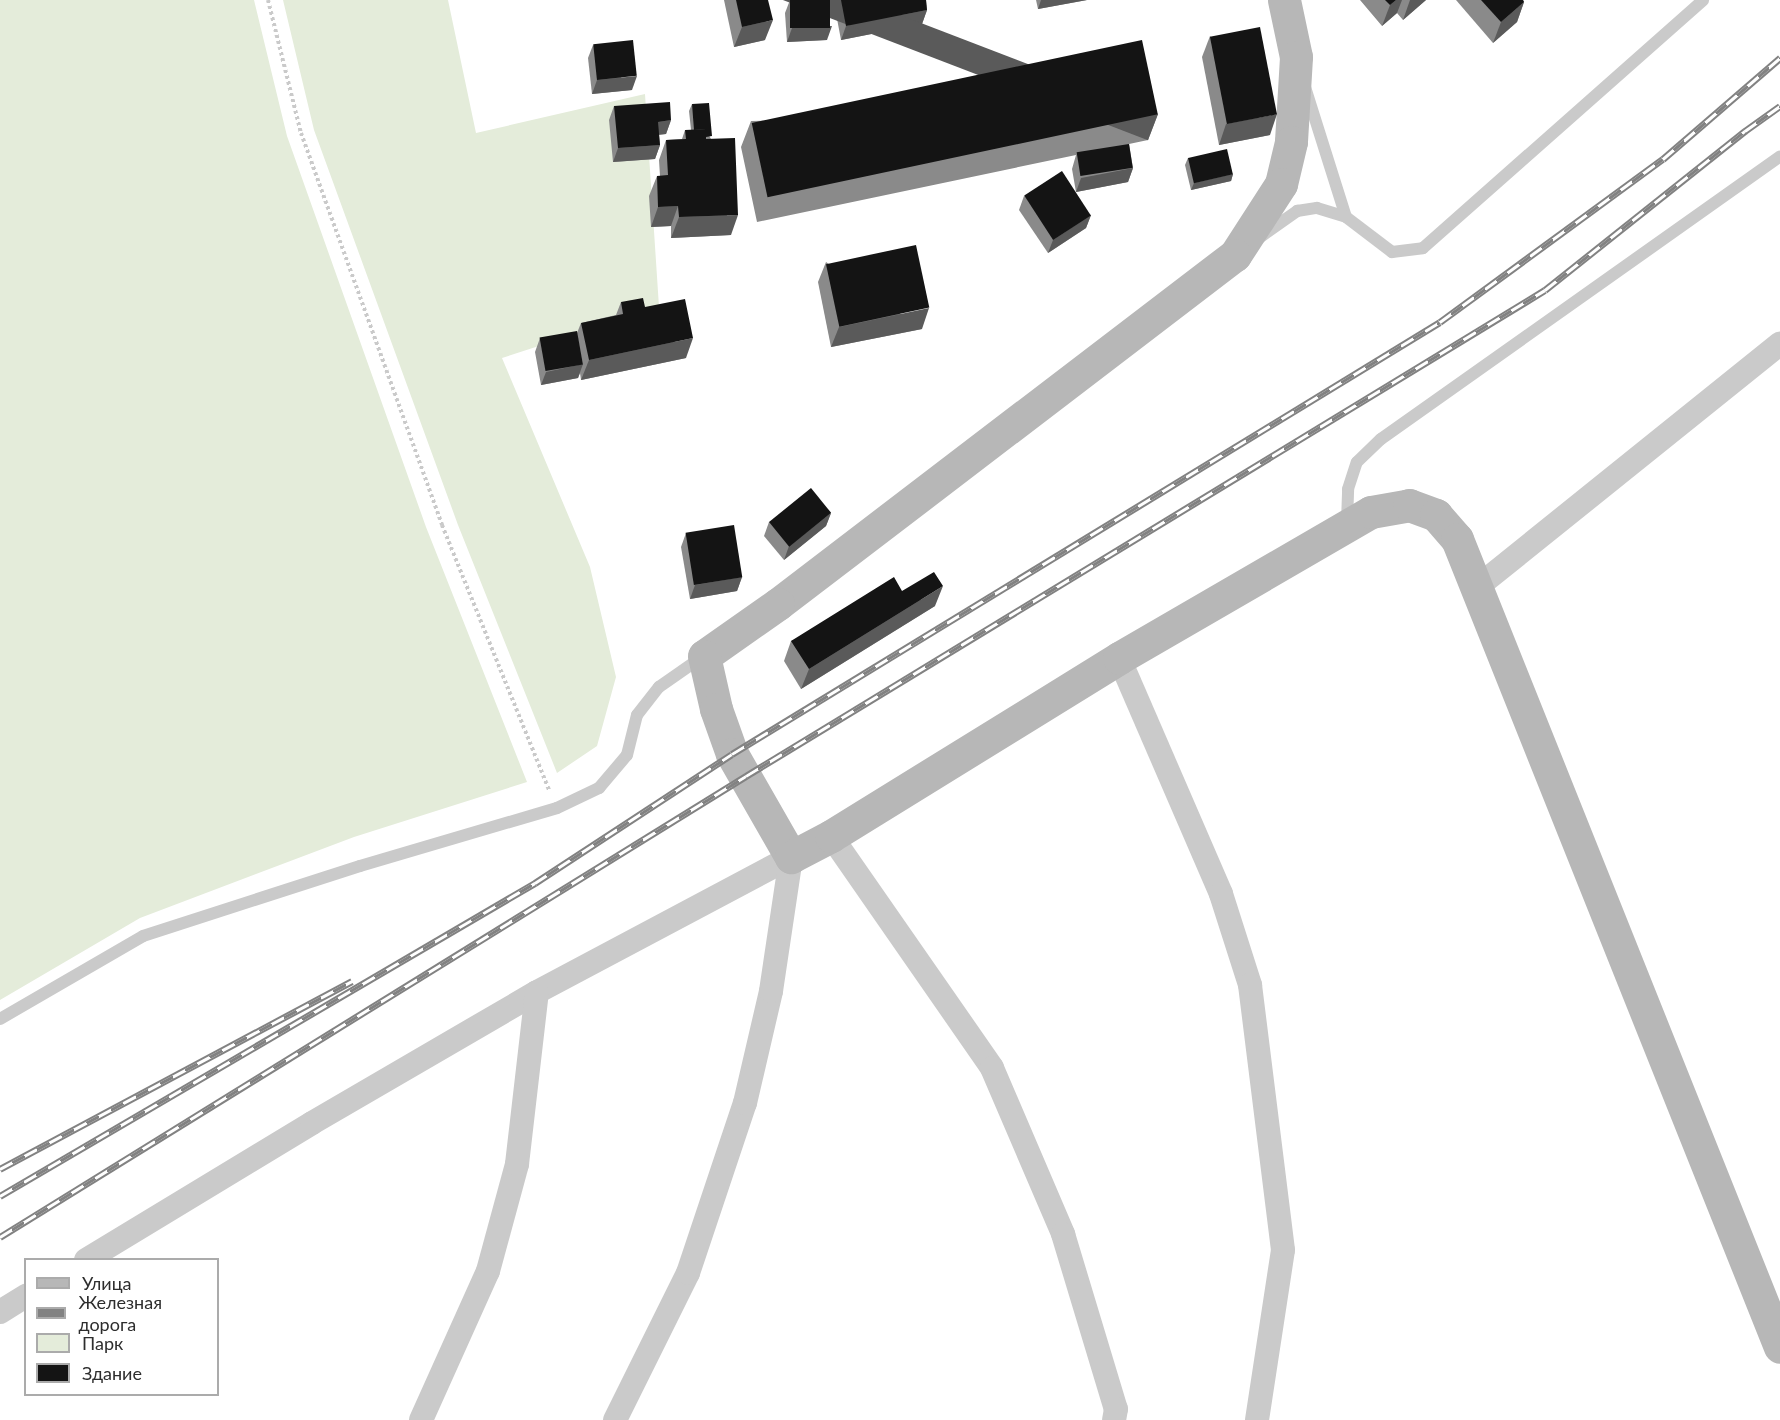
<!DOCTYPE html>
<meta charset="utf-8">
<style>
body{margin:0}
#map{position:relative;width:1780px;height:1420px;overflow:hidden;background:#fff;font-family:Lato,sans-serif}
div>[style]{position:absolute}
.green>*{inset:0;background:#e4ecda}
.path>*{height:4px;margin-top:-2px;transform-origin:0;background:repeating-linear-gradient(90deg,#cacaca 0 3px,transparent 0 6px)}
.lane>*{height:12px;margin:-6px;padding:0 6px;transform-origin:6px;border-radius:6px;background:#cacaca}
.street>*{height:24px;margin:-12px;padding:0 12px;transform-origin:12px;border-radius:12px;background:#cacaca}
.secondary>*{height:33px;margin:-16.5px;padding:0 16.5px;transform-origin:16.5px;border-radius:16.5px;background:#b7b7b7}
.rail>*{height:7px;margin-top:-3.5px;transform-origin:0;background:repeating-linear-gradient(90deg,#fff 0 14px,#828282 0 28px);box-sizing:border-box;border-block:2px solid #828282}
.wall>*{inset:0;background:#8a8a8a}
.shaded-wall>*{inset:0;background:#5a5a5a;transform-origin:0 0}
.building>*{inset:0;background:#141414;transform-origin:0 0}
span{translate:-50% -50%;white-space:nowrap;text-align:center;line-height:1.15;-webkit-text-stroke:6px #fff;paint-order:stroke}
.legend{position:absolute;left:24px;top:1258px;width:195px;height:138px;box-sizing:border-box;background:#fff;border:2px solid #ababab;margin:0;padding:8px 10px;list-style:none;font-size:18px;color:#2d2d2d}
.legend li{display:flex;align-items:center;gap:12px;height:30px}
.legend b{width:30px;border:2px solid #ababab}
</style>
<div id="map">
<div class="green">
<i style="clip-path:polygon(0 0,254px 0,287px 136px,426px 527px,527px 782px,354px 837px,140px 918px,0 1000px)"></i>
<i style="clip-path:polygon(283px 0,448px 0,476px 133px,645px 94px,659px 307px,502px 358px,590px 567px,616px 677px,597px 746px,557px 773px,458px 525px,314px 130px)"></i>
</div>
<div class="path">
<i style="left:268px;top:0;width:137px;rotate:76.1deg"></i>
<i style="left:301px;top:133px;width:417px;rotate:70.2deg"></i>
<i style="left:442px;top:525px;width:286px;rotate:68deg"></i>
</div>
<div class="lane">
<i style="left:1305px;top:87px;width:136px;rotate:72.5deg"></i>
<i style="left:1346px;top:217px;width:58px;rotate:37.3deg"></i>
<i style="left:1392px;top:252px;width:31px;rotate:-7deg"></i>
<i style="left:1423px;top:248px;width:374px;rotate:-41.5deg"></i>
<i style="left:1259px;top:238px;width:47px;rotate:-35.4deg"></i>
<i style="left:1297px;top:211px;width:20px;rotate:-9deg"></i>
<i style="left:1317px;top:208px;width:30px;rotate:17deg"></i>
<i style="left:1347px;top:522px;width:33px;rotate:-88deg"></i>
<i style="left:1348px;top:489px;width:28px;rotate:-72deg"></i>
<i style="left:1357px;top:462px;width:33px;rotate:-44deg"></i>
<i style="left:1381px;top:439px;width:489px;rotate:-35.3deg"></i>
<i style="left:0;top:1019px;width:165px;rotate:-30.1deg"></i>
<i style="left:143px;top:936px;width:228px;rotate:-17.9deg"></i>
<i style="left:360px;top:866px;width:205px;rotate:-16.4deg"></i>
<i style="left:557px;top:808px;width:47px;rotate:-25.5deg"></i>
<i style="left:599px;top:788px;width:43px;rotate:-49.7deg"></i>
<i style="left:627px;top:755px;width:41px;rotate:-76deg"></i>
<i style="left:637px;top:715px;width:36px;rotate:-52deg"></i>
<i style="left:659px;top:687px;width:52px;rotate:-34.9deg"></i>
</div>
<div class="street">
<i style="left:1476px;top:588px;width:390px;rotate:-38.8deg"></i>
<i style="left:1119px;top:658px;width:257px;rotate:66.6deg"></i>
<i style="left:1221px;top:894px;width:96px;rotate:72.3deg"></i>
<i style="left:1250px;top:985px;width:267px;rotate:82.9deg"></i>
<i style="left:1283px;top:1250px;width:172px;rotate:98.7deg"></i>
<i style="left:831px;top:836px;width:282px;rotate:55.2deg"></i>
<i style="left:992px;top:1068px;width:181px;rotate:66.8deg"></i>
<i style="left:1063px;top:1234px;width:183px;rotate:73.2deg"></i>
<i style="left:1116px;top:1409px;width:11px;rotate:100deg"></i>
<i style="left:86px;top:1260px;width:264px;rotate:-31.2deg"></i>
<i style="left:312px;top:1123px;width:260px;rotate:-30.2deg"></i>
<i style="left:537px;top:992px;width:288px;rotate:-28deg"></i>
<i style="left:0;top:1312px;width:31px;rotate:-32deg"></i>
<i style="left:421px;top:1420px;width:163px;rotate:-65.8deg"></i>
<i style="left:488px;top:1271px;width:111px;rotate:-74.8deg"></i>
<i style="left:517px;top:1164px;width:173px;rotate:-83.4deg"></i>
<i style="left:615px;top:1420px;width:164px;rotate:-63.6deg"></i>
<i style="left:688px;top:1273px;width:179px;rotate:-71.5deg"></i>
<i style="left:745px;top:1103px;width:115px;rotate:-76.9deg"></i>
<i style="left:771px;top:991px;width:135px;rotate:-81.5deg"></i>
</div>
<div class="secondary">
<i style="left:1284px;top:0;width:58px;rotate:78.1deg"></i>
<i style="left:1296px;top:57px;width:85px;rotate:93.4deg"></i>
<i style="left:1291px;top:142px;width:43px;rotate:103.4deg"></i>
<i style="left:1281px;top:184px;width:85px;rotate:122.9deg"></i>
<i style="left:1235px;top:255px;width:575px;rotate:142.63deg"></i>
<i style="left:778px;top:604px;width:90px;rotate:144.9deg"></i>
<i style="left:704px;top:656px;width:54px;rotate:77.2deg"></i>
<i style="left:716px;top:709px;width:48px;rotate:70.4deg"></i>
<i style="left:732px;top:754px;width:119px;rotate:60.2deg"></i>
<i style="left:791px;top:857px;width:45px;rotate:-27.7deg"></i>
<i style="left:831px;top:836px;width:339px;rotate:-31.7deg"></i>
<i style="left:1119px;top:658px;width:291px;rotate:-30.1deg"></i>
<i style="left:1371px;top:512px;width:39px;rotate:-10deg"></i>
<i style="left:1409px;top:505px;width:29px;rotate:20deg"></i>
<i style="left:1436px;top:515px;width:32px;rotate:49deg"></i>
<i style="left:1457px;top:539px;width:870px;rotate:68.21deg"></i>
</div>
<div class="rail">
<i style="left:0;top:1169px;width:399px;rotate:-28.1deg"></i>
<i style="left:0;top:1196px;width:620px;rotate:-30.33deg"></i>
<i style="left:535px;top:883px;width:235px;rotate:-33.2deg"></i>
<i style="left:732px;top:754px;width:829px;rotate:-31.39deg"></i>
<i style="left:1440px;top:322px;width:276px;rotate:-36.2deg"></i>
<i style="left:1663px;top:159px;width:155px;rotate:-40.8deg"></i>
<i style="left:0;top:1237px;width:877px;rotate:-31.71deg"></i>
<i style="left:746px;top:776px;width:935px;rotate:-31.31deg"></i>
<i style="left:1545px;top:290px;width:256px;rotate:-38.5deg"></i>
<i style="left:1745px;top:131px;width:43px;rotate:-35.5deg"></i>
</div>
<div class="wall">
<i style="clip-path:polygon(724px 0,768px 0,765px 40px,734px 47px)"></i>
<i style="clip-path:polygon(790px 0,827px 40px,787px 42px,785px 13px)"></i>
<i style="clip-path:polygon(838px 0,926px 0,927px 10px,922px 24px,841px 40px,835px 8px)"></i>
<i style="clip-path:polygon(1036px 0,1087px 0,1038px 9px)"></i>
<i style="clip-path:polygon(1360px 0,1426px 0,1403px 20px,1397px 13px,1382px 26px)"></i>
<i style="clip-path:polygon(1456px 0,1523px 0,1524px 2px,1517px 22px,1493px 43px)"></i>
<i style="clip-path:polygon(1210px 36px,1270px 135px,1219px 145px,1202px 57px)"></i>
<i style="clip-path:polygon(593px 45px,632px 90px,592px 94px,588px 58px)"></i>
<i style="clip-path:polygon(692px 104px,711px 139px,731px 235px,671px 238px,671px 226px,651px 227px,649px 196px,657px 176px,660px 176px,659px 160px,666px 140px,682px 139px,685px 130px,691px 130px,689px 111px)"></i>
<i style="clip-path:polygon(614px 106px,671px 120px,666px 134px,659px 135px,660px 145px,655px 159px,613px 162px,609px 120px)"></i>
<i style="clip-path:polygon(1158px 114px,1148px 140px,1129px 144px,1133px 168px,1128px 182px,1076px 192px,1072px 169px,1076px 155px,757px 222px,741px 147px,751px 121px)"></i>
<i style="clip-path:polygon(1188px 158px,1233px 174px,1231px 181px,1191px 190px,1185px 165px)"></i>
<i style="clip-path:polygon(1024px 196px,1091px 215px,1086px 228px,1048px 253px,1019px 210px)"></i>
<i style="clip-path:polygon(826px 262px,922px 329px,831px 347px,818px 282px)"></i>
<i style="clip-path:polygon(621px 302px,645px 307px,686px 358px,581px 380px,580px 373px,578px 378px,541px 385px,535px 352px,540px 338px,577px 333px,581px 323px,616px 315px)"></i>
<i style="clip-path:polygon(831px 513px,826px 526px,784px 560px,764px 536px,769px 522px)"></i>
<i style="clip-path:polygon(686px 533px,742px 577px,737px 591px,690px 599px,681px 547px)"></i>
<i style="clip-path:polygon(902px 591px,935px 606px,801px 689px,784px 661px,791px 641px)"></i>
</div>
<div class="shaded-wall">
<i style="clip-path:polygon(1041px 0,1087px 0,1038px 9px)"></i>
<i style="clip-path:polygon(1396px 0,1402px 0,1397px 13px,1382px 26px,1390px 5px)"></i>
<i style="clip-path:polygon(1410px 0,1426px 0,1403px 20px)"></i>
<i style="clip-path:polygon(1524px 2px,1517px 22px,1493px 43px,1501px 22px)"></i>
<i style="clip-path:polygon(927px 10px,922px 24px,841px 40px,846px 26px)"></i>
<i style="clip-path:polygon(773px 20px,765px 40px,734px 47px,742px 27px)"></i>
<i style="clip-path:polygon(832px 26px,827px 40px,787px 42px,792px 28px)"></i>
<i style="clip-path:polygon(637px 76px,632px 90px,592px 94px,597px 80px)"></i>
<i style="left:1158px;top:114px;width:28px;height:400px;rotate:111deg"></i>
<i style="clip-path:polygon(1277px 114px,1270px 135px,1219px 145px,1226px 124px)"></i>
<i style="clip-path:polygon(671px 120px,666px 134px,653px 135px,658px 122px)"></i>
<i style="clip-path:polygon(660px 145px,655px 159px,613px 162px,618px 148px)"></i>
<i style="clip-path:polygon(1133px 168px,1128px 182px,1076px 192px,1081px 178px)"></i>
<i style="clip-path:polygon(1233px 174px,1231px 181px,1191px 190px,1194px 183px)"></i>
<i style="clip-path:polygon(678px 206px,671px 226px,651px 227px,658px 207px)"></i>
<i style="clip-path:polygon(738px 215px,731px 235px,671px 238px,679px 217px)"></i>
<i style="clip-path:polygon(1091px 215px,1086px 228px,1048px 253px,1053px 240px)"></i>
<i style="clip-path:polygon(929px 308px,922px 329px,831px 347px,839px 327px)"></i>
<i style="clip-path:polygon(693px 338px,686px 358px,581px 380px,589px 360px)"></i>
<i style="clip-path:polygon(583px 364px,578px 378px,541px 385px,546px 372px)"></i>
<i style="clip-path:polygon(831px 513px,826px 526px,784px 560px,789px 546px)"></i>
<i style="clip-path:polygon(742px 577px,737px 591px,690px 599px,695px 585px)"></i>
<i style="clip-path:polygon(943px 586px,935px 606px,801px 689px,809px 669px)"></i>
</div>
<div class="building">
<i style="clip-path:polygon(736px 0,768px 0,773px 20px,742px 27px)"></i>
<i style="left:790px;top:0;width:40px;height:28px"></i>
<i style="clip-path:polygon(841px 0,926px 0,927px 10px,846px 26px)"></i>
<i style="clip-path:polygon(1385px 0,1396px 0,1390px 5px)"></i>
<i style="clip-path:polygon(1481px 0,1523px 0,1524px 2px,1501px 22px)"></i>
<i style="left:1260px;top:27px;width:89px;height:51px;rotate:79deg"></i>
<i style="left:633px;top:40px;width:36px;height:40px;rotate:84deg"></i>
<i style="left:1142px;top:40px;width:76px;height:399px;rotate:78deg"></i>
<i style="clip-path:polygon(670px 102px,671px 120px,658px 122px,660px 145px,618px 148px,614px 106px)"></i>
<i style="clip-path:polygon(709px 103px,712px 136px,706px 137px,706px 129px,694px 130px,692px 104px)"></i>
<i style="clip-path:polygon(706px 129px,706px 139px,735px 138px,738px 215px,679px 217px,678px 206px,658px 207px,657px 176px,668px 175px,666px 140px,686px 139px,685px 130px)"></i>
<i style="left:1129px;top:144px;width:24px;height:53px;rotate:81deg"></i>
<i style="left:1227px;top:149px;width:26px;height:40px;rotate:77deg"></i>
<i style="left:1062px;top:171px;width:53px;height:45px;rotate:57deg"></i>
<i style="left:916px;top:245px;width:64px;height:92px;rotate:78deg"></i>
<i style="clip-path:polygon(643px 298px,645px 307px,685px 299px,693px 338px,589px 360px,581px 323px,623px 314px,621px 302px)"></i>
<i style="left:577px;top:331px;width:34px;height:38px;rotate:80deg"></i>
<i style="left:811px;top:488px;width:32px;height:54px;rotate:51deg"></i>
<i style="left:734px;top:525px;width:53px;height:49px;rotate:81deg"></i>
<i style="clip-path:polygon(934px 572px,943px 586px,809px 669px,791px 641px,894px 577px,902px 591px)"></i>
</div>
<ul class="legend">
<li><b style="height:8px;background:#b7b7b7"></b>Улица</li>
<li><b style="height:8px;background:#828282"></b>Железная дорога</li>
<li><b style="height:16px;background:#e4ecda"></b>Парк</li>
<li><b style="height:16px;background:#141414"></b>Здание</li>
</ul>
</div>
